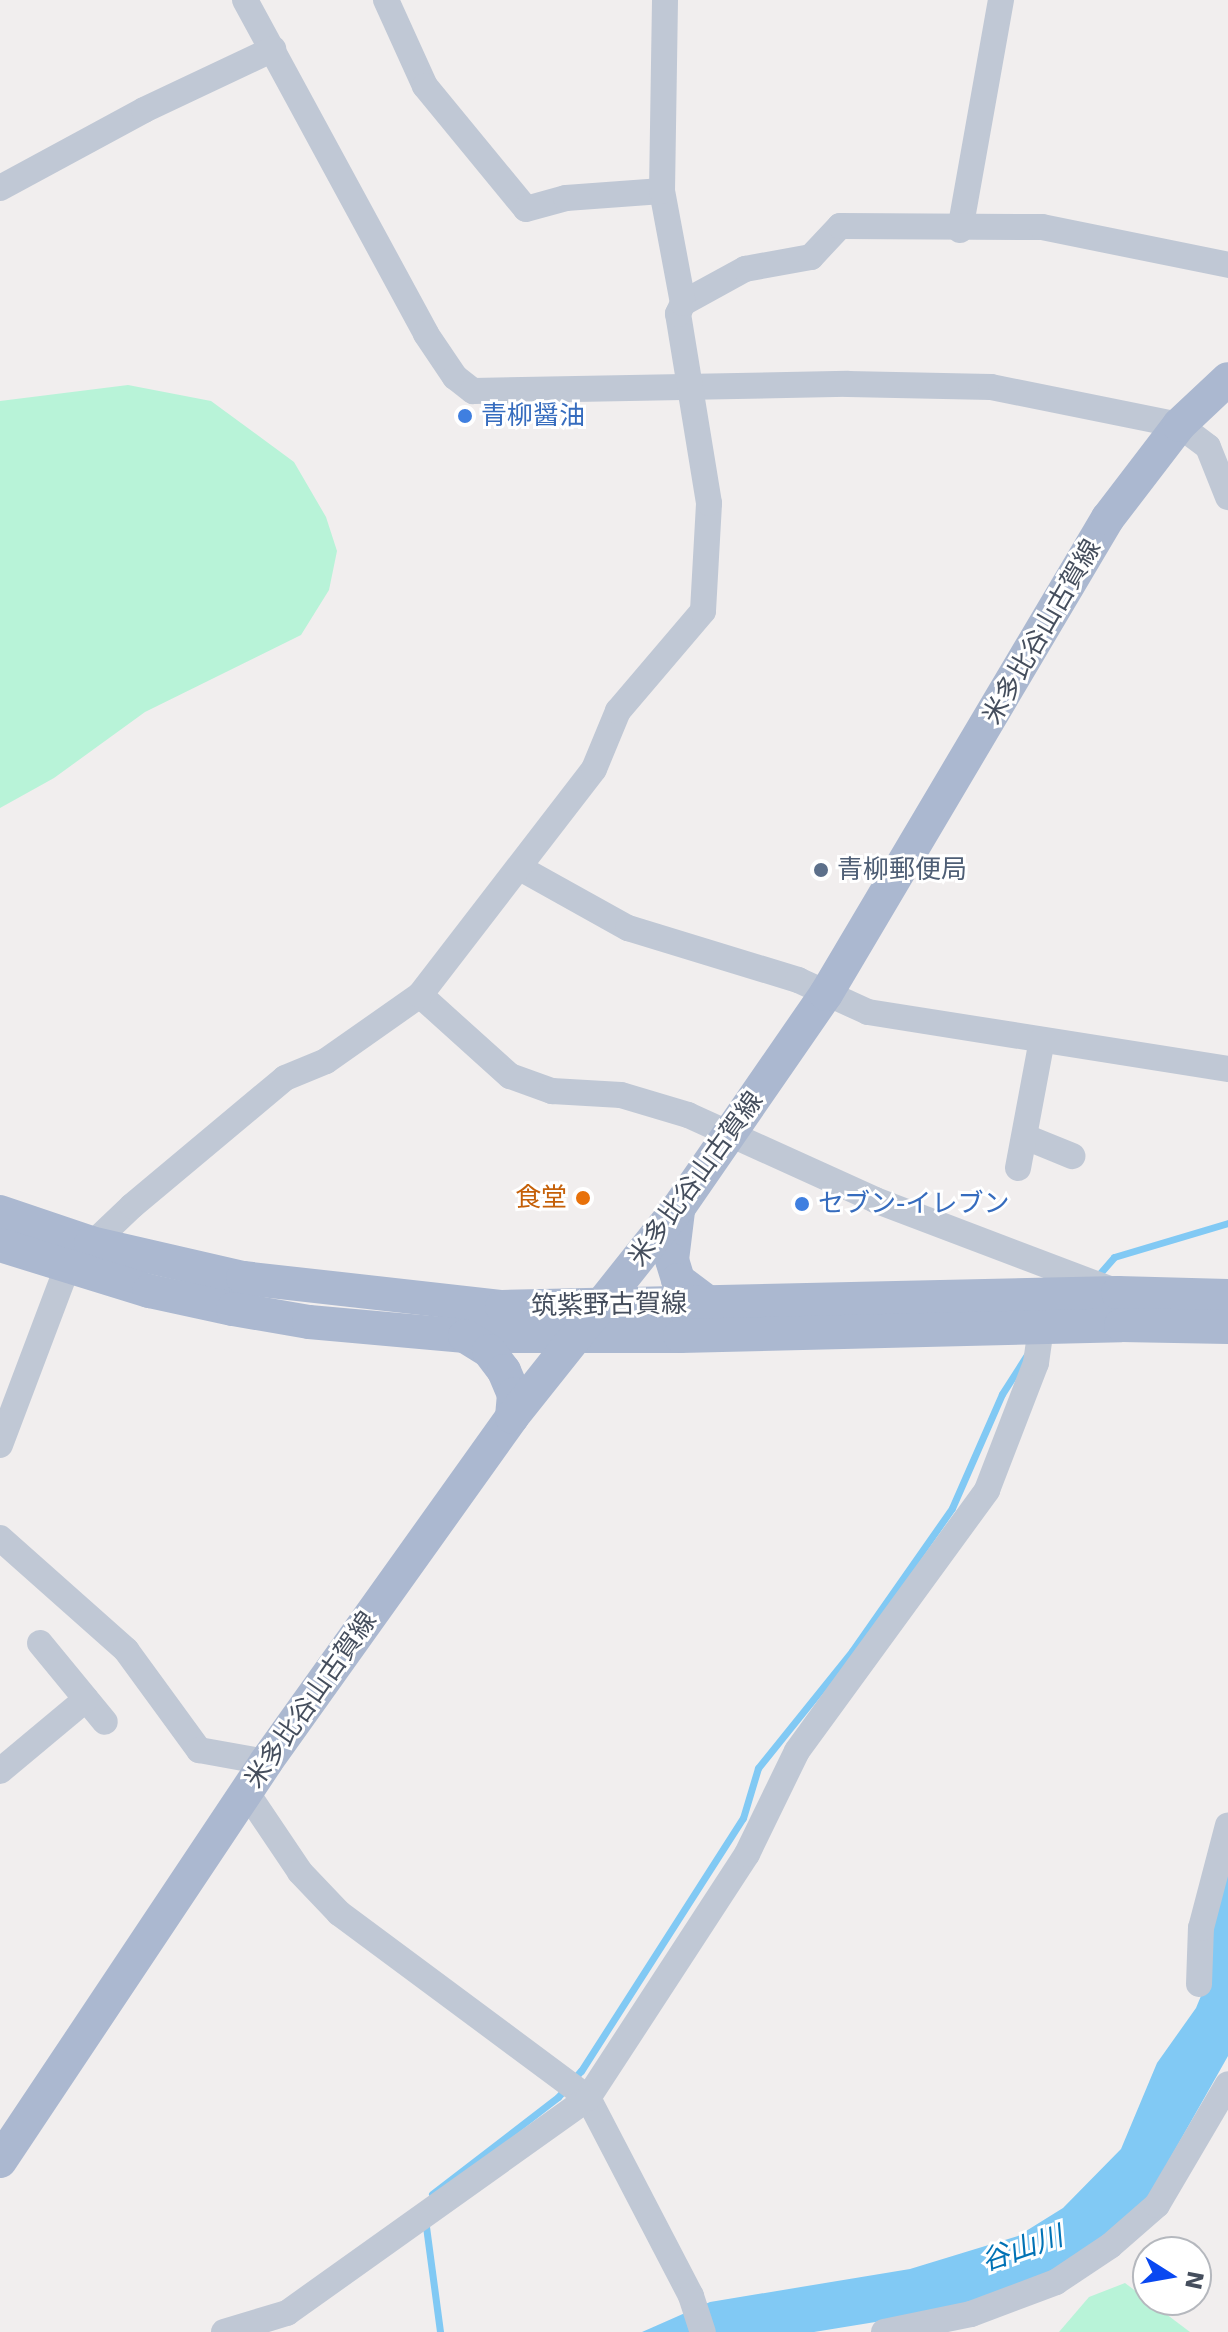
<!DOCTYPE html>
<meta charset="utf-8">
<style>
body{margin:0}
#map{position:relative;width:1228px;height:2332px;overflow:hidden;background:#f1eeee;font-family:"DejaVu Sans","Noto Sans JP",sans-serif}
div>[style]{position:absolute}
.green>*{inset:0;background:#b8f3d8}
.water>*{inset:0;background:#81c9f4}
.stream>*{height:7px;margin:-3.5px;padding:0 3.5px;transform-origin:3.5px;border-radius:3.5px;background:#81c9f4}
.minor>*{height:26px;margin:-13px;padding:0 13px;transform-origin:13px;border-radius:13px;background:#c0c8d5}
.major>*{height:34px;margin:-17px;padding:0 17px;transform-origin:17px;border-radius:17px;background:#abb8d0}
.dots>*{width:22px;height:22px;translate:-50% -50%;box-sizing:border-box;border:4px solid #fff;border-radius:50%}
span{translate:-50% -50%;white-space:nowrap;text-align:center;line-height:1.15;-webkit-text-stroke:6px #fff;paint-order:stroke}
.shop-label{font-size:26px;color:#366cbe}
.left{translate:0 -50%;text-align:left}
.street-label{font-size:26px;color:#454e5d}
.service-label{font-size:26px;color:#4e5e75}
.food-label{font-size:26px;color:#c56008}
.right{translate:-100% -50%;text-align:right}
.water-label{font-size:28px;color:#0072b5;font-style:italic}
.north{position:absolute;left:1132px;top:2236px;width:80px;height:80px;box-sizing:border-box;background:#fff;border:2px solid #b5b8be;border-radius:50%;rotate:101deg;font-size:22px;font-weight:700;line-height:32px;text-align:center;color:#454e5d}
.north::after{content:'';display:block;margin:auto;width:28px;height:36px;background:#0948f1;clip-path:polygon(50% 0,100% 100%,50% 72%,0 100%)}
</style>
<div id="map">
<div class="green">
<i style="clip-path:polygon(128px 385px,211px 401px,294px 462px,326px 517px,337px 551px,329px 590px,301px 635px,145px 712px,54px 778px,0 808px,0 401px)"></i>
<i style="clip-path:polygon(1125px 2283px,1190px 2332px,1059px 2332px,1089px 2297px)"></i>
</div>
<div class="water">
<i style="clip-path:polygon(1228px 1850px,1228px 2056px,1146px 2201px,1103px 2237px,1058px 2268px,949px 2310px,814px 2332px,642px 2332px,710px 2302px,910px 2269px,1018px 2236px,1063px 2208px,1121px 2149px,1157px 2063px,1196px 2008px,1208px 1979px,1206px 1957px)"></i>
</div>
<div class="stream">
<i style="left:1095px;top:1279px;width:29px;rotate:-49deg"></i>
<i style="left:1114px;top:1257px;width:119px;rotate:-16.6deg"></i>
<i style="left:432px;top:2194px;width:159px;rotate:-37.6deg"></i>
<i style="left:558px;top:2097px;width:35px;rotate:-49deg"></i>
<i style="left:581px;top:2071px;width:300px;rotate:-57.4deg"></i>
<i style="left:743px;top:1818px;width:52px;rotate:-73.3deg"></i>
<i style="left:758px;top:1768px;width:150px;rotate:-51.2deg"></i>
<i style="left:852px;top:1651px;width:174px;rotate:-55deg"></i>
<i style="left:952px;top:1508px;width:124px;rotate:-66.3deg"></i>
<i style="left:1002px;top:1394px;width:52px;rotate:-57.5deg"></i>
<i style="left:425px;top:2219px;width:114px;rotate:82.4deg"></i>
</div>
<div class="minor">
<i style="left:245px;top:0;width:380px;rotate:61.5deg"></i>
<i style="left:426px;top:334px;width:52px;rotate:56deg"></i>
<i style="left:455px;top:377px;width:23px;rotate:38deg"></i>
<i style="left:473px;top:391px;width:375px;rotate:-1.1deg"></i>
<i style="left:848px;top:384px;width:143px;rotate:1.2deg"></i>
<i style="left:991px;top:387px;width:192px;rotate:11.4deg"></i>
<i style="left:1179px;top:425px;width:36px;rotate:37deg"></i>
<i style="left:1208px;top:447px;width:54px;rotate:68.2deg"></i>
<i style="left:386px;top:0;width:94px;rotate:65.6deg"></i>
<i style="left:425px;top:86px;width:159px;rotate:50.6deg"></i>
<i style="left:526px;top:209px;width:41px;rotate:-15.4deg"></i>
<i style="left:566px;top:198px;width:96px;rotate:-4.2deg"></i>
<i style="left:0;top:188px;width:164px;rotate:-28.4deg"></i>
<i style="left:144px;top:110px;width:143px;rotate:-25.3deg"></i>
<i style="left:960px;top:230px;width:234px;rotate:-79.9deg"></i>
<i style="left:683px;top:303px;width:71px;rotate:-28.7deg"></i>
<i style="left:745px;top:269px;width:67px;rotate:-10.3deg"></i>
<i style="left:811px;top:257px;width:42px;rotate:-46.9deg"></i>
<i style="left:840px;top:226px;width:202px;rotate:0.3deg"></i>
<i style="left:1042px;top:227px;width:190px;rotate:11.5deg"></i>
<i style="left:520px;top:868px;width:124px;rotate:29.1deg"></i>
<i style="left:628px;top:928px;width:178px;rotate:17deg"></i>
<i style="left:798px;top:980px;width:77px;rotate:24.6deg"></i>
<i style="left:868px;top:1012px;width:364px;rotate:9deg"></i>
<i style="left:420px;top:995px;width:121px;rotate:42deg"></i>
<i style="left:510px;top:1076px;width:45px;rotate:19.7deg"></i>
<i style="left:552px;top:1091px;width:69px;rotate:3.3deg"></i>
<i style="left:621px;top:1095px;width:70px;rotate:16.6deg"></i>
<i style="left:688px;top:1115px;width:205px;rotate:24.4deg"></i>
<i style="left:875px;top:1200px;width:250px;rotate:20.8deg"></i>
<i style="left:1028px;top:1138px;width:48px;rotate:22.2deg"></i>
<i style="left:1018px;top:1168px;width:130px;rotate:-79.4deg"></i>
<i style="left:0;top:1445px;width:189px;rotate:-69.3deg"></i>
<i style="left:67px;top:1268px;width:90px;rotate:-43.6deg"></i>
<i style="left:132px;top:1206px;width:199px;rotate:-39.9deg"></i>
<i style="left:285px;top:1078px;width:44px;rotate:-22.5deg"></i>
<i style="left:326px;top:1061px;width:115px;rotate:-35.1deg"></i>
<i style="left:420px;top:995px;width:285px;rotate:-52.4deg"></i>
<i style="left:594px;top:769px;width:63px;rotate:-67.5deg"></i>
<i style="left:618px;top:711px;width:131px;rotate:-49.6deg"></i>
<i style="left:703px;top:611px;width:108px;rotate:-86.8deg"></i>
<i style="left:709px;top:503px;width:192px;rotate:-99.3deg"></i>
<i style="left:678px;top:314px;width:12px;rotate:-66deg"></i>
<i style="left:683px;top:303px;width:114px;rotate:-100.6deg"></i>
<i style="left:662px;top:191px;width:191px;rotate:-89.1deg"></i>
<i style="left:0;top:1538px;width:169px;rotate:41.6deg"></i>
<i style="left:126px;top:1650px;width:124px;rotate:53.9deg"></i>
<i style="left:199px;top:1750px;width:68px;rotate:10.2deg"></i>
<i style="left:40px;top:1643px;width:102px;rotate:50.6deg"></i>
<i style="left:0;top:1771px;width:112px;rotate:-39.9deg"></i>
<i style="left:247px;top:1793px;width:95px;rotate:56.1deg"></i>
<i style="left:300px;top:1872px;width:57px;rotate:46.4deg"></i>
<i style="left:339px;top:1913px;width:310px;rotate:36.6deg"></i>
<i style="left:588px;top:2098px;width:223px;rotate:62.5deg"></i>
<i style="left:691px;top:2296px;width:38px;rotate:72deg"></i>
<i style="left:1199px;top:1984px;width:56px;rotate:-88deg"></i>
<i style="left:1201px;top:1928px;width:106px;rotate:-75.3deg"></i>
<i style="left:224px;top:2332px;width:66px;rotate:-16.8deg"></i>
<i style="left:287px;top:2313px;width:370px;rotate:-35.5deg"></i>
<i style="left:588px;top:2098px;width:291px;rotate:-56.9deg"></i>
<i style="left:747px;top:1854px;width:114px;rotate:-64.1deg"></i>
<i style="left:797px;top:1751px;width:323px;rotate:-53.9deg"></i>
<i style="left:987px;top:1490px;width:136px;rotate:-68.9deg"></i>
<i style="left:1036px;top:1363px;width:36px;rotate:-82deg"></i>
<i style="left:884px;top:2332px;width:89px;rotate:-11.7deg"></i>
<i style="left:971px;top:2314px;width:91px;rotate:-20.6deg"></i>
<i style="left:1056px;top:2282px;width:65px;rotate:-33.7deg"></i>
<i style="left:1110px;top:2246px;width:62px;rotate:-41.1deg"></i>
<i style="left:1157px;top:2205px;width:140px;rotate:-59.6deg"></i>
</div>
<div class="major">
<i style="left:678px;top:1211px;width:49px;rotate:97deg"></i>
<i style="left:672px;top:1260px;width:21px;rotate:73deg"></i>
<i style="left:678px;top:1280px;width:38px;rotate:37deg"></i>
<i style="left:0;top:1212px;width:96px;rotate:18.8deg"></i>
<i style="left:91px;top:1243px;width:156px;rotate:13deg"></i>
<i style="left:243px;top:1278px;width:261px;rotate:6.4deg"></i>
<i style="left:502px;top:1307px;width:616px;rotate:-1.3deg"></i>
<i style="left:1118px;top:1293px;width:110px;rotate:1.6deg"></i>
<i style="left:0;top:1245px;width:156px;rotate:17.2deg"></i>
<i style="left:149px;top:1291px;width:86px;rotate:12.1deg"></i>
<i style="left:233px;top:1309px;width:77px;rotate:9.7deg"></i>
<i style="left:309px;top:1322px;width:157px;rotate:5.1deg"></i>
<i style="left:465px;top:1336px;width:215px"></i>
<i style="left:680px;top:1336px;width:441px;rotate:-1.4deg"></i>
<i style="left:1121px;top:1325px;width:107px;rotate:1.1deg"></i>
<i style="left:465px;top:1336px;width:28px;rotate:32deg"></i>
<i style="left:489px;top:1351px;width:25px;rotate:53deg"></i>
<i style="left:504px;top:1371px;width:25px;rotate:67deg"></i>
<i style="left:514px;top:1394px;width:23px;rotate:95deg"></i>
<i style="left:0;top:2161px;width:480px;rotate:-56.3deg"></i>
<i style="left:266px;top:1762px;width:424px;rotate:-54.5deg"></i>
<i style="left:512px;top:1417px;width:268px;rotate:-51.5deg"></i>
<i style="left:679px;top:1207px;width:259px;rotate:-55.4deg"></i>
<i style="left:826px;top:994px;width:553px;rotate:-59.36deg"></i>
<i style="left:1108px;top:518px;width:117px;rotate:-52.6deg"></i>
<i style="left:1179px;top:425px;width:67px;rotate:-43.2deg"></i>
</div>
<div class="dots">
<i style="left:465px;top:416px;background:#3f7fe0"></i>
<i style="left:821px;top:870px;background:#5c6f8a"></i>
<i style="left:583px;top:1198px;background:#e8710a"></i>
<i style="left:802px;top:1204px;background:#3f7fe0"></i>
</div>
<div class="shop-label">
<span class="left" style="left:481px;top:416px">青柳醤油</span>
<span class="left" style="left:818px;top:1204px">セブン-イレブン</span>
</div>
<div class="street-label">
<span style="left:1042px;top:632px;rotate:-60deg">米多比谷山古賀線</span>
<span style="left:696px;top:1179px;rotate:-54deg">米多比谷山古賀線</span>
<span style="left:609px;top:1305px;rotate:-1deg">筑紫野古賀線</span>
<span style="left:311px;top:1700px;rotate:-55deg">米多比谷山古賀線</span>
</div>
<div class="service-label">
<span class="left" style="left:837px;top:870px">青柳郵便局</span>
</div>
<div class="food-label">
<span class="right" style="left:567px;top:1198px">食堂</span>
</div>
<div class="water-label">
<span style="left:1022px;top:2249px;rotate:-19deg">谷山川</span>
</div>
<div class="north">N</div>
</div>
